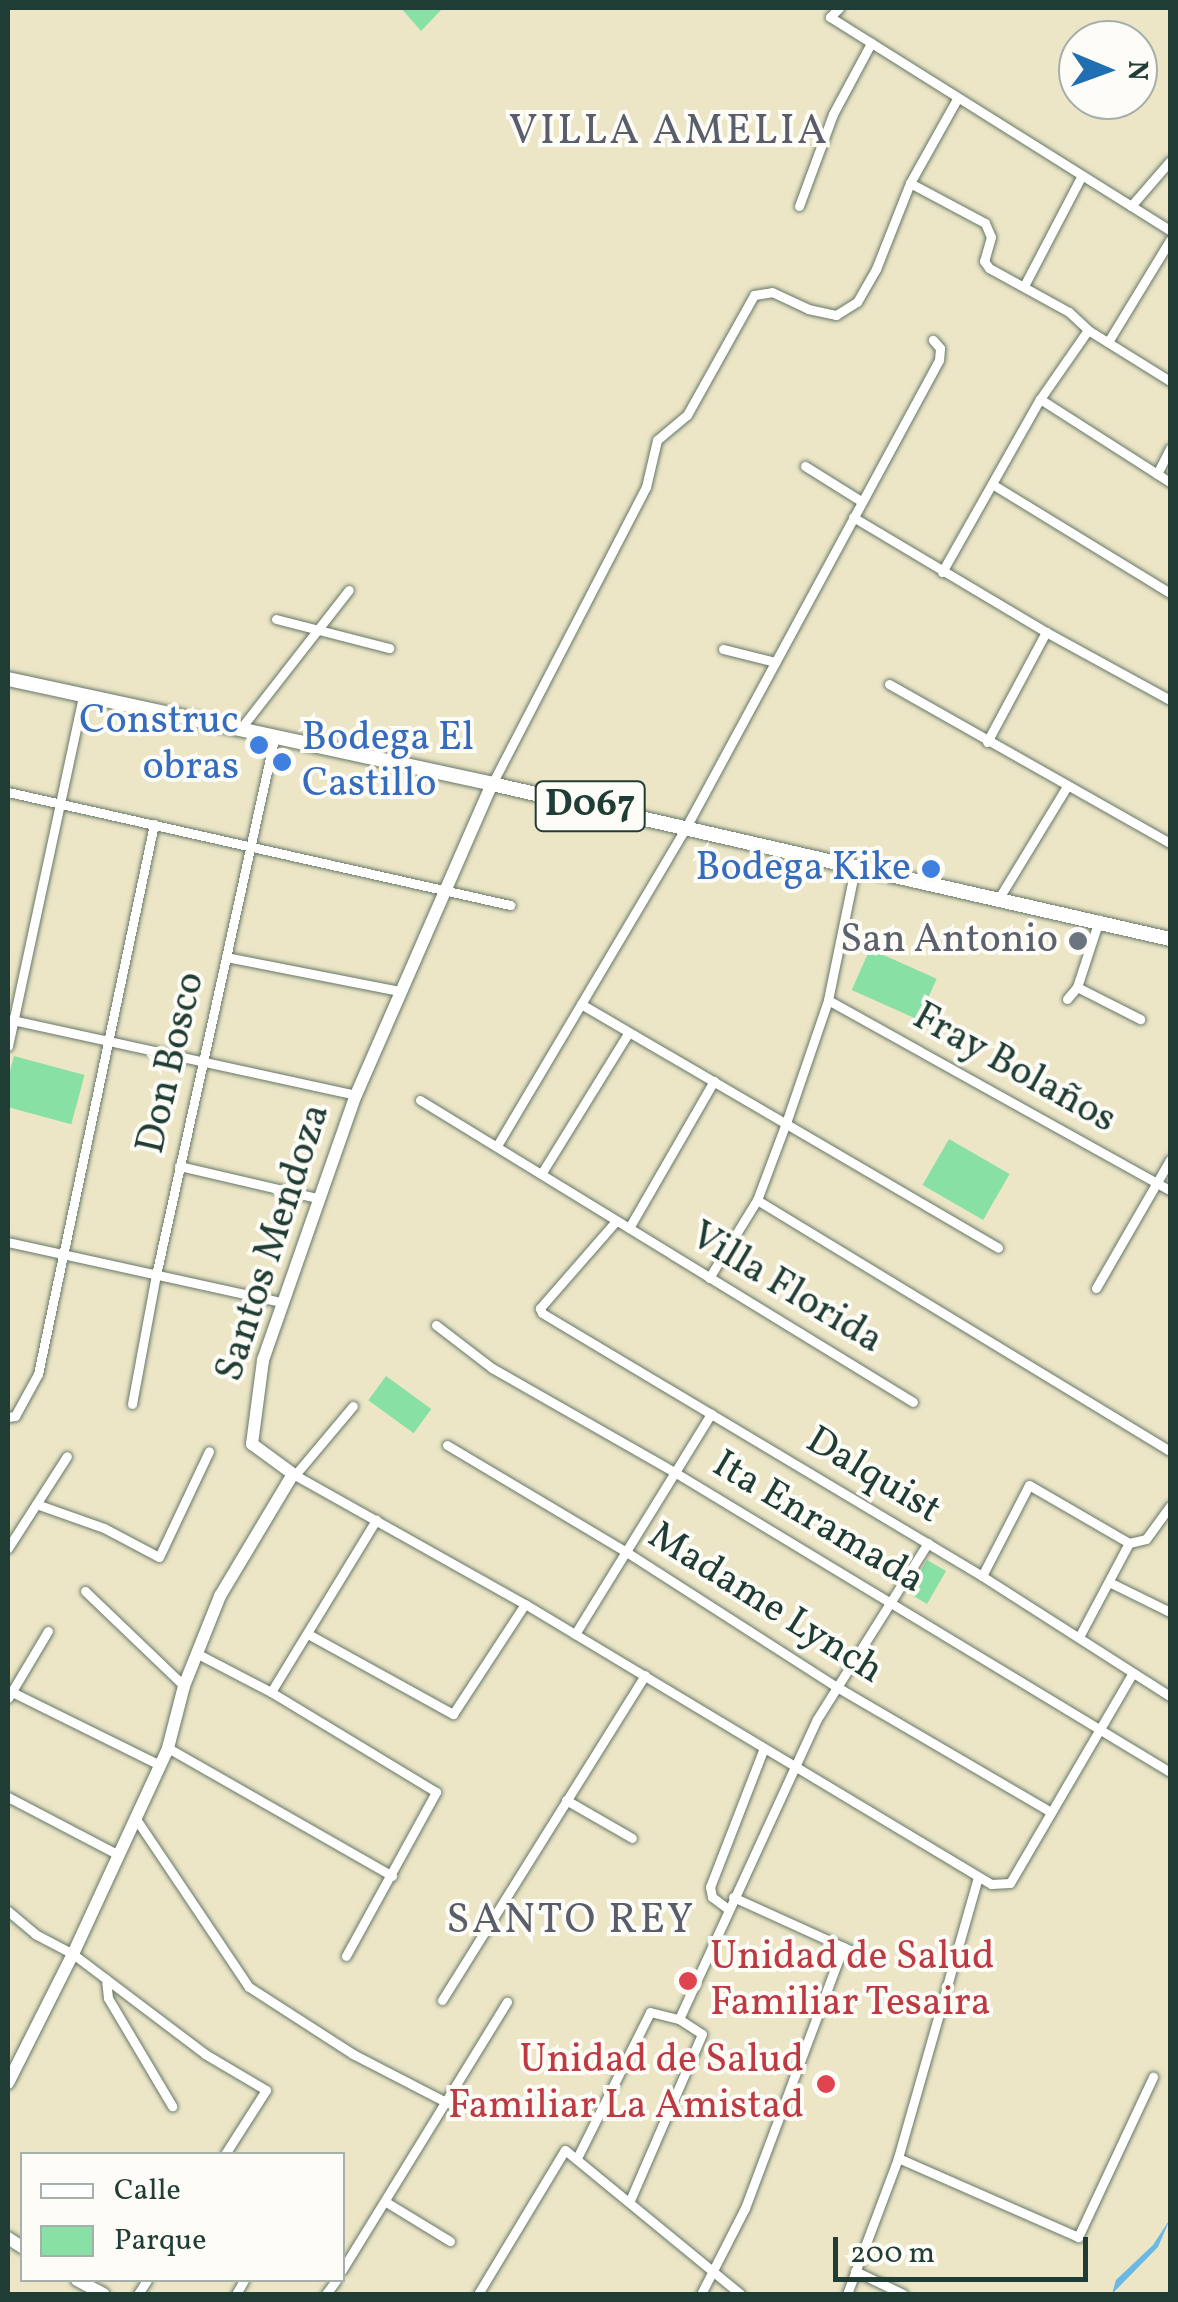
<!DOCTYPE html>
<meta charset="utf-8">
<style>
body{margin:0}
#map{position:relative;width:1178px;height:2302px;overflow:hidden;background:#ece6c7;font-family:Vollkorn,serif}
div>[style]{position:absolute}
.green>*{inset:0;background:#89e0a4;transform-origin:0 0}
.water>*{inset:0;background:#6ab9e5}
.roads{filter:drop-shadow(0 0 2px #677867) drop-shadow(0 0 2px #677867)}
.street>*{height:9px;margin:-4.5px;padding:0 4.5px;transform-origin:4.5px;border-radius:4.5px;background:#fff}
.secondary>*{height:12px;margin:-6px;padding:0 6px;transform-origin:6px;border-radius:6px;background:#fff}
.primary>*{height:14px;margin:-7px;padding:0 7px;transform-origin:7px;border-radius:7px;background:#fff}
.dots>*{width:28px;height:28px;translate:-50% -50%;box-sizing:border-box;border:5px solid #fdfcf7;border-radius:50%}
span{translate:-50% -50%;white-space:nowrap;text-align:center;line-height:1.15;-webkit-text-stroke:8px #fdfcf7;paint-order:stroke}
.shield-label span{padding:2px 8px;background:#fdfcf7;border:2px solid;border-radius:8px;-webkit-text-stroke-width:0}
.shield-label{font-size:38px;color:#1f3d34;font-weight:700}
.shop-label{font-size:40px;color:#366cbe}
.right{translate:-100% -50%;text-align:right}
.left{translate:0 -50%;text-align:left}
.worship-label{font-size:40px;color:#5b616d}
.street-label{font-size:40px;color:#1f3d34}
.health-label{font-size:40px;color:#be3a42}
.neighbourhood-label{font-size:42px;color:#595e6a;letter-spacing:2.5px}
.frame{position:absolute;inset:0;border:10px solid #1f3d34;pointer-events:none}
.legend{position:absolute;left:20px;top:2152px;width:325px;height:130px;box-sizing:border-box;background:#fdfcf7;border:2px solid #a4b0a9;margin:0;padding:12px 18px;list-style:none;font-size:30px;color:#1f3d34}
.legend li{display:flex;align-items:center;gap:20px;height:50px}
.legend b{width:50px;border:2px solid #a4b0a9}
.north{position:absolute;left:1058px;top:20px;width:100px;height:100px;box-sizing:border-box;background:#fdfcf7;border:2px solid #a4b0a9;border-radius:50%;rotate:91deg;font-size:28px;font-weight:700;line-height:40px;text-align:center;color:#1f3d34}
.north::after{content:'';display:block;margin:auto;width:35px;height:45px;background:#1f6fb2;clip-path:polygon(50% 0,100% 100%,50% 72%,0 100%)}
.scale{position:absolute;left:833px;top:2237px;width:255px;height:45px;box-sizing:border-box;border:5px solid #1f3d34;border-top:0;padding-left:12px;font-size:30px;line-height:35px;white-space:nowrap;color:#1f3d34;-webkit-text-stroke:8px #fdfcf7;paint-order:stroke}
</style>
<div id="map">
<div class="green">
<i style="clip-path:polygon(401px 8px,443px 8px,421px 31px)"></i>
<i style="left:870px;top:949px;width:73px;height:45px;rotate:24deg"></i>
<i style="left:14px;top:1056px;width:73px;height:51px;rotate:15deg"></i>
<i style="left:949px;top:1139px;width:70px;height:53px;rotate:30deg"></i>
<i style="left:386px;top:1376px;width:56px;height:30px;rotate:36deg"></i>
<i style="left:927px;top:1560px;width:22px;height:38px;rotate:30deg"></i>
</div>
<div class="water">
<i style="clip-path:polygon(1170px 2219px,1158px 2247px,1112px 2294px,1116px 2280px,1153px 2245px)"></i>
</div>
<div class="roads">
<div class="street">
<i style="left:839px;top:8px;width:13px;rotate:135deg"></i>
<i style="left:830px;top:17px;width:401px;rotate:32.1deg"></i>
<i style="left:910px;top:183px;width:85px;rotate:28.1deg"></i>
<i style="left:985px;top:223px;width:15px;rotate:67deg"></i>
<i style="left:991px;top:237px;width:25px;rotate:106deg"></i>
<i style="left:984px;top:261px;width:9px;rotate:54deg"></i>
<i style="left:989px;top:268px;width:91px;rotate:28.8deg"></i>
<i style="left:1069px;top:312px;width:26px;rotate:43deg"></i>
<i style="left:1088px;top:330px;width:97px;rotate:31.9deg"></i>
<i style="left:799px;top:206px;width:98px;rotate:-69.7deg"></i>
<i style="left:833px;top:114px;width:81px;rotate:-61.8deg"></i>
<i style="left:1131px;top:206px;width:60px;rotate:-49.1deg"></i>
<i style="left:1024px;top:286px;width:125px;rotate:-62.4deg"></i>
<i style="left:1108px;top:342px;width:119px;rotate:-58.7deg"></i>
<i style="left:1040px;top:399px;width:154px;rotate:32.6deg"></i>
<i style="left:805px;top:466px;width:66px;rotate:32deg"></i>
<i style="left:1157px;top:474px;width:29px;rotate:-63deg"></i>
<i style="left:992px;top:484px;width:209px;rotate:31.5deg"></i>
<i style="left:853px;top:517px;width:225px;rotate:30.8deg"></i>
<i style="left:1046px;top:632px;width:141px;rotate:28.7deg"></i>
<i style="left:942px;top:572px;width:199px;rotate:-60.5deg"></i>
<i style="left:1040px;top:399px;width:84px;rotate:-55.2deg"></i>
<i style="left:276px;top:619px;width:117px;rotate:14.4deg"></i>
<i style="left:723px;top:649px;width:54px;rotate:14deg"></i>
<i style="left:889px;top:684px;width:323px;rotate:29.5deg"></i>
<i style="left:241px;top:728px;width:175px;rotate:-52deg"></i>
<i style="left:987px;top:742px;width:125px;rotate:-61.8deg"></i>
<i style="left:492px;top:784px;width:335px;rotate:-62.6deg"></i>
<i style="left:646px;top:487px;width:48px;rotate:-76.8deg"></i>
<i style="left:657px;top:440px;width:39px;rotate:-40deg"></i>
<i style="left:687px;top:415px;width:137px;rotate:-60.8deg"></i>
<i style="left:754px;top:295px;width:18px;rotate:-9deg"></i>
<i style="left:772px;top:292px;width:40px;rotate:25deg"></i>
<i style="left:808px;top:309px;width:29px;rotate:12deg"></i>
<i style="left:836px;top:315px;width:25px;rotate:-32deg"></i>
<i style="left:857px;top:302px;width:38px;rotate:-60deg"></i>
<i style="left:876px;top:269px;width:92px;rotate:-68.4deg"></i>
<i style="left:910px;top:183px;width:98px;rotate:-60.8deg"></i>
<i style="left:8px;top:792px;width:515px;rotate:12.69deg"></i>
<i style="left:999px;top:898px;width:131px;rotate:-58.7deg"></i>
<i style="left:226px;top:957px;width:176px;rotate:11.1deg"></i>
<i style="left:1077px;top:987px;width:71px;rotate:26.9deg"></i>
<i style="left:1067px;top:999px;width:16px;rotate:-50deg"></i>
<i style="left:1077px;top:987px;width:71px;rotate:-71.8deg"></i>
<i style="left:828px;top:1000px;width:391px;rotate:29.1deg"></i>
<i style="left:581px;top:1004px;width:483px;rotate:30.3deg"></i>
<i style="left:8px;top:1019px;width:356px;rotate:12.3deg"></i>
<i style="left:8px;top:1046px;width:359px;rotate:-77.9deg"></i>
<i style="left:420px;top:1100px;width:578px;rotate:31.49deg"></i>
<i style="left:498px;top:1144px;width:366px;rotate:-59.3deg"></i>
<i style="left:685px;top:829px;width:533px;rotate:-61.56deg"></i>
<i style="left:939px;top:360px;width:12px;rotate:-85deg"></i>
<i style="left:940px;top:348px;width:11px;rotate:-131deg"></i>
<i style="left:179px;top:1166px;width:142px;rotate:13.1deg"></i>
<i style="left:543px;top:1171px;width:163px;rotate:-58.3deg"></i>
<i style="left:757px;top:1200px;width:483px;rotate:31.3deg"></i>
<i style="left:616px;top:1221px;width:116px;rotate:131.1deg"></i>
<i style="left:540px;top:1308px;width:5px;rotate:68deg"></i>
<i style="left:542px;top:1313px;width:513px;rotate:30.87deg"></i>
<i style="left:982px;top:1576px;width:223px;rotate:32.6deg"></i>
<i style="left:629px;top:1228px;width:170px;rotate:-60deg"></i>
<i style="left:8px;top:1242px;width:279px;rotate:12.4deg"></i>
<i style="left:709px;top:1278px;width:92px;rotate:-58.4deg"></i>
<i style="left:757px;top:1200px;width:82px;rotate:-69.4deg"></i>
<i style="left:786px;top:1123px;width:130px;rotate:-71.1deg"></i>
<i style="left:828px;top:1000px;width:135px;rotate:-78.4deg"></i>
<i style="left:1096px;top:1288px;width:148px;rotate:-60deg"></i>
<i style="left:436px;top:1325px;width:71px;rotate:37.5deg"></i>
<i style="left:492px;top:1368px;width:212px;rotate:29.7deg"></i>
<i style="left:676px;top:1473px;width:577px;rotate:31.18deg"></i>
<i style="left:132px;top:1404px;width:131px;rotate:-79.5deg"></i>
<i style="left:156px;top:1275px;width:553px;rotate:-77.57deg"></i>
<i style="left:8px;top:1417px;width:7px;rotate:-8deg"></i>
<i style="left:15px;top:1416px;width:48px;rotate:-61.3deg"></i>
<i style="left:38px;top:1374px;width:562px;rotate:-78.09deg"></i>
<i style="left:447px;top:1445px;width:211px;rotate:30.8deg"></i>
<i style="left:628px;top:1553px;width:248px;rotate:32.7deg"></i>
<i style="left:837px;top:1687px;width:248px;rotate:30.3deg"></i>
<i style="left:293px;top:1474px;width:266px;rotate:29.3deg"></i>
<i style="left:525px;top:1604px;width:544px;rotate:31deg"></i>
<i style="left:991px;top:1884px;width:19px;rotate:-3deg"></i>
<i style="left:1010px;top:1883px;width:242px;rotate:-59.7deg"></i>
<i style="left:295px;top:1475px;width:90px;rotate:-50deg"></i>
<i style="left:39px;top:1505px;width:69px;rotate:19.5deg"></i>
<i style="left:104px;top:1528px;width:62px;rotate:27.8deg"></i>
<i style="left:159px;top:1557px;width:117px;rotate:-64.7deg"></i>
<i style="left:8px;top:1548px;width:109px;rotate:-57.3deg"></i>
<i style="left:982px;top:1576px;width:102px;rotate:-62.7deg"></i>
<i style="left:1029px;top:1485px;width:116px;rotate:30.1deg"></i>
<i style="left:1129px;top:1543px;width:17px;rotate:-13deg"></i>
<i style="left:1146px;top:1539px;width:41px;rotate:-54deg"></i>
<i style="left:1111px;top:1583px;width:66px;rotate:26.2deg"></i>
<i style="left:85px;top:1591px;width:137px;rotate:43.8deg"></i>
<i style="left:308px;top:1634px;width:166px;rotate:28.9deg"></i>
<i style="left:453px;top:1714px;width:131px;rotate:-56.8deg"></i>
<i style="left:575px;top:1634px;width:259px;rotate:-58.3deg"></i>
<i style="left:1079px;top:1637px;width:106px;rotate:-62deg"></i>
<i style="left:196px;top:1653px;width:85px;rotate:27.5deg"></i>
<i style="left:271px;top:1692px;width:193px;rotate:31.2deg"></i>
<i style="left:436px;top:1792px;width:187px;rotate:118.8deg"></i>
<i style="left:8px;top:1690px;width:169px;rotate:26.3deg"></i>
<i style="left:271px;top:1692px;width:202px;rotate:-58.6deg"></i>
<i style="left:8px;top:1698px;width:78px;rotate:-59.2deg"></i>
<i style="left:168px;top:1748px;width:258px;rotate:29.7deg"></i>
<i style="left:8px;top:1797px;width:125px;rotate:27.6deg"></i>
<i style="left:566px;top:1800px;width:76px;rotate:29.9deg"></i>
<i style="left:136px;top:1819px;width:202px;rotate:56.1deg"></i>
<i style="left:249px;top:1987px;width:124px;rotate:32.8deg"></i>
<i style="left:353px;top:2054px;width:107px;rotate:27.3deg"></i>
<i style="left:733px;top:1897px;width:157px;rotate:24.4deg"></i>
<i style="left:728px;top:1909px;width:20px;rotate:-143deg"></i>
<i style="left:712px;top:1897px;width:10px;rotate:-101deg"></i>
<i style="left:710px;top:1887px;width:149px;rotate:-68.8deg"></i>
<i style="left:8px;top:1911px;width:35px;rotate:40deg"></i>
<i style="left:35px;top:1934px;width:43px;rotate:27.8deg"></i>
<i style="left:73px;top:1954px;width:166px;rotate:37.1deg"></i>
<i style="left:205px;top:2054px;width:71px;rotate:30.5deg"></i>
<i style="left:266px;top:2090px;width:76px;rotate:122.6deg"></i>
<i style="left:106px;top:1979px;width:19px;rotate:84deg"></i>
<i style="left:108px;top:1998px;width:126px;rotate:59.3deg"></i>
<i style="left:442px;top:2000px;width:383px;rotate:-58deg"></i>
<i style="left:679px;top:2019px;width:330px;rotate:-65.3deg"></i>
<i style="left:817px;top:1719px;width:208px;rotate:-57.8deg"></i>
<i style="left:577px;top:2158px;width:163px;rotate:-63.4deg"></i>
<i style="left:650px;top:2012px;width:30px;rotate:14deg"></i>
<i style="left:679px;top:2019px;width:27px;rotate:33deg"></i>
<i style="left:702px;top:2034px;width:181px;rotate:113.4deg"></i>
<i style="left:898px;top:2158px;width:197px;rotate:23.7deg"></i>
<i style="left:1078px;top:2237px;width:177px;rotate:-64.9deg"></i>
<i style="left:386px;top:2202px;width:75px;rotate:31.4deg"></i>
<i style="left:342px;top:2270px;width:315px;rotate:-58.4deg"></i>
<i style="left:855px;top:2271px;width:53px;rotate:25.6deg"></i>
<i style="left:138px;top:2294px;width:17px;rotate:-57deg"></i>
<i style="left:236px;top:2294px;width:16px;rotate:-60deg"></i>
<i style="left:326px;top:2294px;width:17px;rotate:-54deg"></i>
<i style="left:478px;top:2294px;width:168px;rotate:-58.9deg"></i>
<i style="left:565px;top:2150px;width:227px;rotate:39.4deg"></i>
<i style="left:701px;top:2294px;width:97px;rotate:-62.9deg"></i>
<i style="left:745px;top:2208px;width:279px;rotate:-69.4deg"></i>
<i style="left:847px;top:2294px;width:145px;rotate:-69.4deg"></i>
<i style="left:898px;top:2158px;width:292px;rotate:-74.1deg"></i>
</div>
<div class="secondary">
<i style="left:8px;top:2083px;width:144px;rotate:-63.3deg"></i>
<i style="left:73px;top:1954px;width:227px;rotate:-65.2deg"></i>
<i style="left:168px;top:1748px;width:64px;rotate:-75.5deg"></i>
<i style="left:184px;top:1686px;width:97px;rotate:-68.2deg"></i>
<i style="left:220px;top:1596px;width:142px;rotate:-59.1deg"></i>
<i style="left:293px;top:1474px;width:51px;rotate:-143.8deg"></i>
<i style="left:252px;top:1444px;width:85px;rotate:-82.5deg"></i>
<i style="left:263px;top:1360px;width:281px;rotate:-70.7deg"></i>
<i style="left:356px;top:1095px;width:339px;rotate:-66.4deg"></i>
<i style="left:8px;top:2238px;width:17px;rotate:33deg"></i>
<i style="left:77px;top:2280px;width:30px;rotate:28deg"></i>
</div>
<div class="primary">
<i style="left:8px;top:679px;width:495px;rotate:12.2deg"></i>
<i style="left:492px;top:784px;width:695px;rotate:12.88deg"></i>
</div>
</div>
<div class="dots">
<i style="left:259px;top:745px;background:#3f7fe0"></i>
<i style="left:282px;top:762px;background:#3f7fe0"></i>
<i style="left:931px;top:869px;background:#3f7fe0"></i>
<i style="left:1078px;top:941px;background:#6b7280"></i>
<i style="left:688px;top:1981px;background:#e0444e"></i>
<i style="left:826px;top:2084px;background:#e0444e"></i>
</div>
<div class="shield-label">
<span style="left:590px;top:806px">D067</span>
</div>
<div class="shop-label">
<span class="right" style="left:239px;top:745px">Construc<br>obras</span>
<span class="left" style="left:302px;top:762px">Bodega El<br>Castillo</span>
<span class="right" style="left:911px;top:869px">Bodega Kike</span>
</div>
<div class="worship-label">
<span class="right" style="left:1058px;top:941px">San Antonio</span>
</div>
<div class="street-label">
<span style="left:172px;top:1063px;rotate:-77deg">Don Bosco</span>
<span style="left:1014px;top:1069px;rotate:29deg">Fray Bolaños</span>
<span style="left:274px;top:1243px;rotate:-72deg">Santos Mendoza</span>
<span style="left:786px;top:1289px;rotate:31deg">Villa Florida</span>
<span style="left:873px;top:1476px;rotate:31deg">Dalquist</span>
<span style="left:818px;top:1523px;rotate:31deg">Ita Enramada</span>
<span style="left:765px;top:1604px;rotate:32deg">Madame Lynch</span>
</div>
<div class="health-label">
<span class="left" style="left:710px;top:1981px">Unidad de Salud<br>Familiar Tesaira</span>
<span class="right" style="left:804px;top:2084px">Unidad de Salud<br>Familiar La Amistad</span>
</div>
<div class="neighbourhood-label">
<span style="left:669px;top:133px">VILLA AMELIA</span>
<span style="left:571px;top:1922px">SANTO REY</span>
</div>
<div class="frame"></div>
<ul class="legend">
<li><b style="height:12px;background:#fff"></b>Calle</li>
<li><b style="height:28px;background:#89e0a4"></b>Parque</li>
</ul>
<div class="north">N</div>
<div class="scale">200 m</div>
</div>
